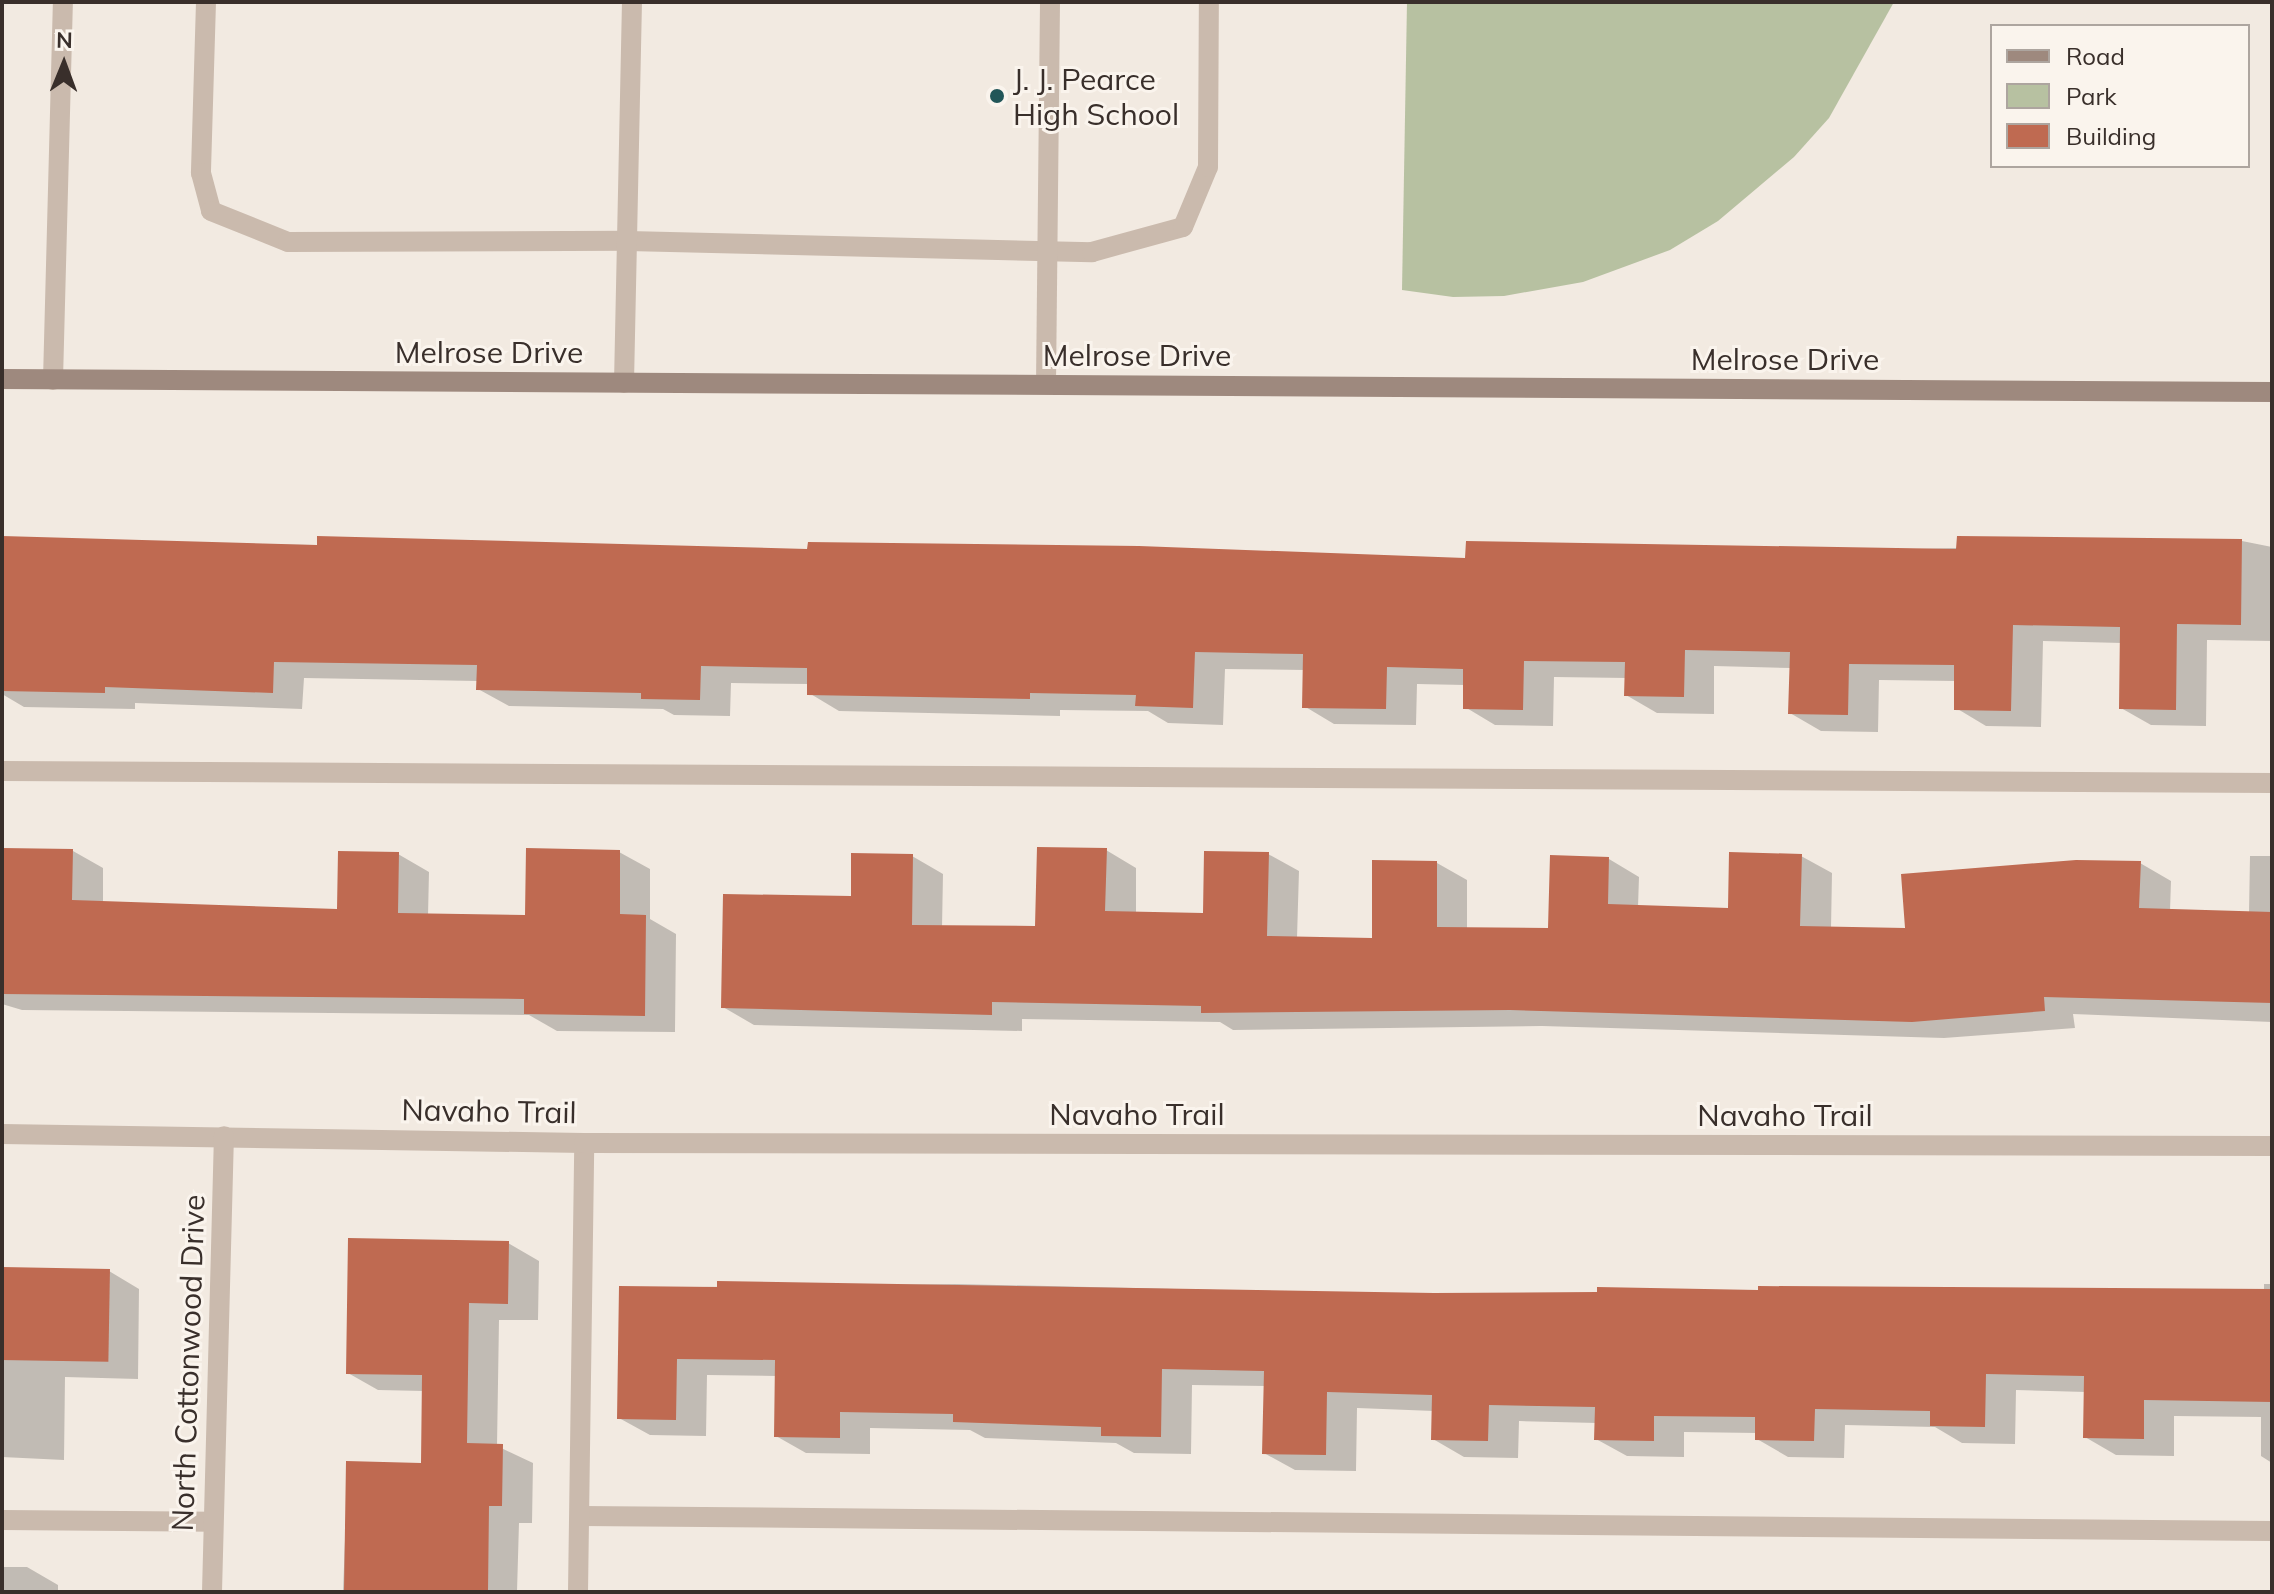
<!DOCTYPE html>
<style>
body{margin:0}
#map{position:relative;width:2274px;height:1594px;overflow:hidden;background:#f2eae1;font-family:Mulish,sans-serif}
div>[style]{position:absolute}
.green>*{inset:0;background:#b7c1a1}
.shadow>*{inset:0;background:#0003}
.building>*{inset:0;background:#bf6a51;transform-origin:0 0}
.lane>*{height:20px;margin:-10px;padding:0 10px;transform-origin:10px;border-radius:10px;background:#cabaad}
.street>*{height:20px;margin:-10px;padding:0 10px;transform-origin:10px;border-radius:10px;background:#cabaad}
.secondary>*{height:20px;margin:-10px;padding:0 10px;transform-origin:10px;border-radius:10px;background:#9e897e}
.dots>*{width:22px;height:22px;translate:-50% -50%;box-sizing:border-box;border:4px solid #faf4ed;border-radius:50%}
span{translate:-50% -50%;white-space:nowrap;text-align:center;line-height:1.15;-webkit-text-stroke:6px #faf4ed;paint-order:stroke}
.poi-label{font-size:30px;color:#392f2b}
.left{translate:0 -50%;text-align:left}
.street-label{font-size:30px;color:#392f2b}
.frame{position:absolute;inset:0;border:4px solid #392f2b;pointer-events:none}
.legend{position:absolute;left:1990px;top:24px;width:260px;height:144px;box-sizing:border-box;background:#faf4ed;border:2px solid #ada59f;margin:0;padding:10px 14px;list-style:none;font-size:24px;color:#392f2b}
.legend li{display:flex;align-items:center;gap:16px;height:40px}
.legend b{width:40px;border:2px solid #ada59f}
.north{position:absolute;left:24px;top:24px;width:80px;height:80px;-webkit-text-stroke:6px #faf4ed;paint-order:stroke;rotate:1deg;font-size:22px;font-weight:700;line-height:32px;text-align:center;color:#392f2b}
.north::after{content:'';display:block;margin:auto;width:28px;height:36px;background:#392f2b;clip-path:polygon(50% 0,100% 100%,50% 72%,0 100%)}
</style>
<div id="map">
<div class="green">
<i style="clip-path:polygon(1407px 2px,1894px 2px,1829px 118px,1794px 157px,1718px 221px,1670px 250px,1583px 282px,1504px 296px,1453px 297px,1402px 290px)"></i>
</div>
<div class="shadow">
<i style="clip-path:polygon(2px 541px,1467px 560px,2242px 541px,2272px 547px,2272px 641px,2207px 640px,2206px 726px,2151px 725px,2121px 708px,2122px 643px,2043px 641px,2041px 727px,1986px 726px,1956px 708px,1956px 681px,1879px 680px,1878px 732px,1821px 731px,1790px 713px,1791px 668px,1714px 666px,1714px 714px,1657px 713px,1626px 695px,1627px 678px,1554px 677px,1553px 726px,1495px 725px,1465px 707px,1465px 685px,1417px 684px,1416px 725px,1334px 724px,1304px 706px,1305px 670px,1225px 669px,1223px 725px,1168px 723px,1148px 711px,1060px 710px,1060px 716px,839px 711px,809px 693px,809px 684px,731px 683px,730px 716px,674px 715px,663px 709px,509px 706px,478px 689px,478px 681px,304px 678px,302px 709px,135px 703px,135px 709px,24px 707px,2px 694px)"></i>
<i style="clip-path:polygon(2px 850px,73px 851px,103px 868px,103px 903px,339px 911px,398px 854px,429px 872px,428px 916px,527px 917px,619px 852px,650px 869px,650px 919px,676px 934px,675px 1032px,557px 1031px,529px 1015px,22px 1010px,2px 1004px)"></i>
<i style="clip-path:polygon(1106px 850px,1136px 868px,1136px 913px,1205px 915px,1268px 854px,1299px 871px,1297px 938px,1374px 940px,1437px 863px,1467px 880px,1467px 929px,1550px 930px,1609px 859px,1639px 877px,1638px 907px,1730px 910px,1801px 856px,1832px 873px,1831px 929px,1907px 930px,2140px 863px,2171px 881px,2170px 911px,2249px 913px,2250px 856px,2272px 856px,2272px 1022px,2073px 1014px,2075px 1028px,1944px 1038px,1542px 1026px,1233px 1030px,1220px 1022px,1022px 1019px,1022px 1031px,754px 1025px,723px 1007px,912px 856px,943px 874px,942px 928px,1037px 928px)"></i>
<i style="clip-path:polygon(508px 1243px,539px 1261px,538px 1320px,499px 1320px,497px 1446px,533px 1463px,532px 1523px,519px 1523px,517px 1592px,343px 1592px,348px 1463px,423px 1465px,424px 1391px,378px 1390px,348px 1373px)"></i>
<i style="clip-path:polygon(2px 1269px,109px 1271px,139px 1289px,138px 1379px,65px 1377px,64px 1460px,2px 1457px)"></i>
<i style="clip-path:polygon(957px 1284px,1434px 1295px,2264px 1291px,2264px 1284px,2272px 1284px,2272px 1463px,2261px 1456px,2261px 1417px,2174px 1416px,2174px 1456px,2116px 1455px,2085px 1437px,2086px 1392px,2016px 1390px,2015px 1444px,1962px 1443px,1935px 1427px,1845px 1425px,1844px 1458px,1788px 1457px,1757px 1439px,1757px 1433px,1684px 1432px,1684px 1457px,1627px 1456px,1596px 1439px,1597px 1423px,1519px 1421px,1518px 1458px,1464px 1457px,1433px 1439px,1434px 1411px,1357px 1408px,1356px 1471px,1295px 1470px,1264px 1453px,1266px 1386px,1192px 1385px,1191px 1454px,1134px 1453px,1116px 1443px,985px 1438px,970px 1430px,870px 1428px,870px 1454px,806px 1453px,776px 1436px,777px 1376px,707px 1375px,706px 1436px,650px 1435px,619px 1418px,621px 1288px)"></i>
<i style="clip-path:polygon(2px 1567px,27px 1567px,58px 1585px,58px 1591px,106px 1592px,2px 1592px)"></i>
</div>
<div class="building">
<i style="clip-path:polygon(2px 536px,317px 545px,317px 536px,807px 549px,808px 542px,1139px 546px,1465px 558px,1466px 541px,1956px 549px,1957px 536px,2242px 539px,2241px 625px,2177px 624px,2176px 710px,2119px 709px,2120px 627px,2013px 625px,2011px 711px,1954px 710px,1954px 665px,1849px 664px,1848px 715px,1788px 714px,1790px 652px,1685px 650px,1684px 697px,1624px 696px,1625px 662px,1524px 661px,1523px 710px,1463px 709px,1463px 669px,1387px 667px,1386px 709px,1302px 708px,1303px 654px,1195px 652px,1193px 708px,1135px 706px,1136px 695px,1030px 693px,1030px 699px,807px 695px,807px 668px,701px 666px,700px 700px,641px 699px,641px 693px,476px 690px,477px 665px,274px 662px,273px 693px,105px 687px,105px 693px,2px 691px)"></i>
<i style="clip-path:polygon(1037px 847px,1107px 848px,1105px 911px,1203px 913px,1204px 851px,1269px 852px,1267px 936px,1372px 938px,1372px 860px,1437px 861px,1437px 927px,1548px 928px,1550px 855px,1609px 857px,1608px 904px,1728px 908px,1729px 852px,1802px 854px,1800px 926px,1905px 928px,1901px 874px,2076px 860px,2141px 861px,2139px 908px,2272px 912px,2272px 1003px,2044px 997px,2045px 1011px,1912px 1022px,1510px 1010px,1201px 1013px,1201px 1006px,992px 1002px,992px 1015px,721px 1008px,723px 894px,851px 896px,851px 853px,913px 854px,912px 925px,1035px 926px)"></i>
<i style="clip-path:polygon(2px 848px,73px 849px,72px 900px,337px 909px,338px 851px,399px 852px,398px 913px,525px 915px,526px 848px,620px 850px,620px 914px,646px 915px,645px 1016px,524px 1014px,524px 999px,2px 994px)"></i>
<i style="clip-path:polygon(348px 1238px,509px 1241px,508px 1304px,469px 1303px,467px 1443px,503px 1444px,502px 1506px,489px 1506px,488px 1592px,344px 1592px,346px 1461px,421px 1463px,422px 1375px,346px 1374px)"></i>
<i style="left:2px;top:1267px;width:108px;height:93px;rotate:1deg"></i>
<i style="clip-path:polygon(717px 1281px,1434px 1293px,1597px 1292px,1597px 1287px,1758px 1290px,1758px 1286px,2272px 1289px,2272px 1402px,2144px 1400px,2144px 1439px,2083px 1438px,2084px 1376px,1986px 1374px,1985px 1427px,1930px 1426px,1930px 1411px,1815px 1409px,1814px 1441px,1755px 1440px,1755px 1417px,1654px 1416px,1654px 1441px,1594px 1440px,1595px 1407px,1489px 1405px,1488px 1441px,1431px 1440px,1432px 1395px,1327px 1392px,1326px 1455px,1262px 1454px,1264px 1371px,1162px 1369px,1161px 1437px,1101px 1436px,1101px 1427px,953px 1422px,953px 1414px,840px 1412px,840px 1438px,774px 1437px,775px 1360px,677px 1359px,676px 1420px,617px 1419px,619px 1286px,717px 1287px)"></i>
</div>
<div class="lane">
<i style="left:206px;top:2px;width:171px;rotate:91.7deg"></i>
<i style="left:201px;top:173px;width:39px;rotate:75deg"></i>
<i style="left:211px;top:211px;width:83px;rotate:21.9deg"></i>
<i style="left:288px;top:242px;width:340px;rotate:-0.2deg"></i>
<i style="left:628px;top:241px;width:464px;rotate:1.4deg"></i>
<i style="left:1092px;top:252px;width:94px;rotate:-15.4deg"></i>
<i style="left:1183px;top:227px;width:65px;rotate:-67.4deg"></i>
<i style="left:1208px;top:167px;width:165px;rotate:-89.7deg"></i>
<i style="left:53px;top:380px;width:378px;rotate:-88.5deg"></i>
<i style="left:624px;top:383px;width:381px;rotate:-88.8deg"></i>
<i style="left:1046px;top:384px;width:382px;rotate:-89.4deg"></i>
<i style="left:2px;top:771px;width:2270px;rotate:0.3deg"></i>
<i style="left:582px;top:1516px;width:1690px;rotate:0.51deg"></i>
<i style="left:2px;top:1520px;width:211px;rotate:0.5deg"></i>
<i style="left:578px;top:1592px;width:449px;rotate:-89.2deg"></i>
</div>
<div class="street">
<i style="left:2px;top:1134px;width:582px;rotate:0.89deg"></i>
<i style="left:584px;top:1143px;width:1688px;rotate:0.1deg"></i>
<i style="left:212px;top:1592px;width:456px;rotate:-88.5deg"></i>
</div>
<div class="secondary">
<i style="left:2px;top:379px;width:2270px;rotate:0.33deg"></i>
</div>
<div class="dots">
<i style="left:997px;top:96px;background:#225658"></i>
</div>
<div class="poi-label">
<span class="left" style="left:1013px;top:96px">J. J. Pearce<br>High School</span>
</div>
<div class="street-label">
<span style="left:489px;top:352px">Melrose Drive</span>
<span style="left:1137px;top:355px">Melrose Drive</span>
<span style="left:1785px;top:359px">Melrose Drive</span>
<span style="left:489px;top:1111px;rotate:1deg">Navaho Trail</span>
<span style="left:1137px;top:1114px">Navaho Trail</span>
<span style="left:1785px;top:1115px">Navaho Trail</span>
<span style="left:188px;top:1363px;rotate:-88deg">North Cottonwood Drive</span>
</div>
<div class="frame"></div>
<ul class="legend">
<li><b style="height:10px;background:#9e897e"></b>Road</li>
<li><b style="height:22px;background:#b7c1a1"></b>Park</li>
<li><b style="height:22px;background:#bf6a51"></b>Building</li>
</ul>
<div class="north">N</div>
</div>
